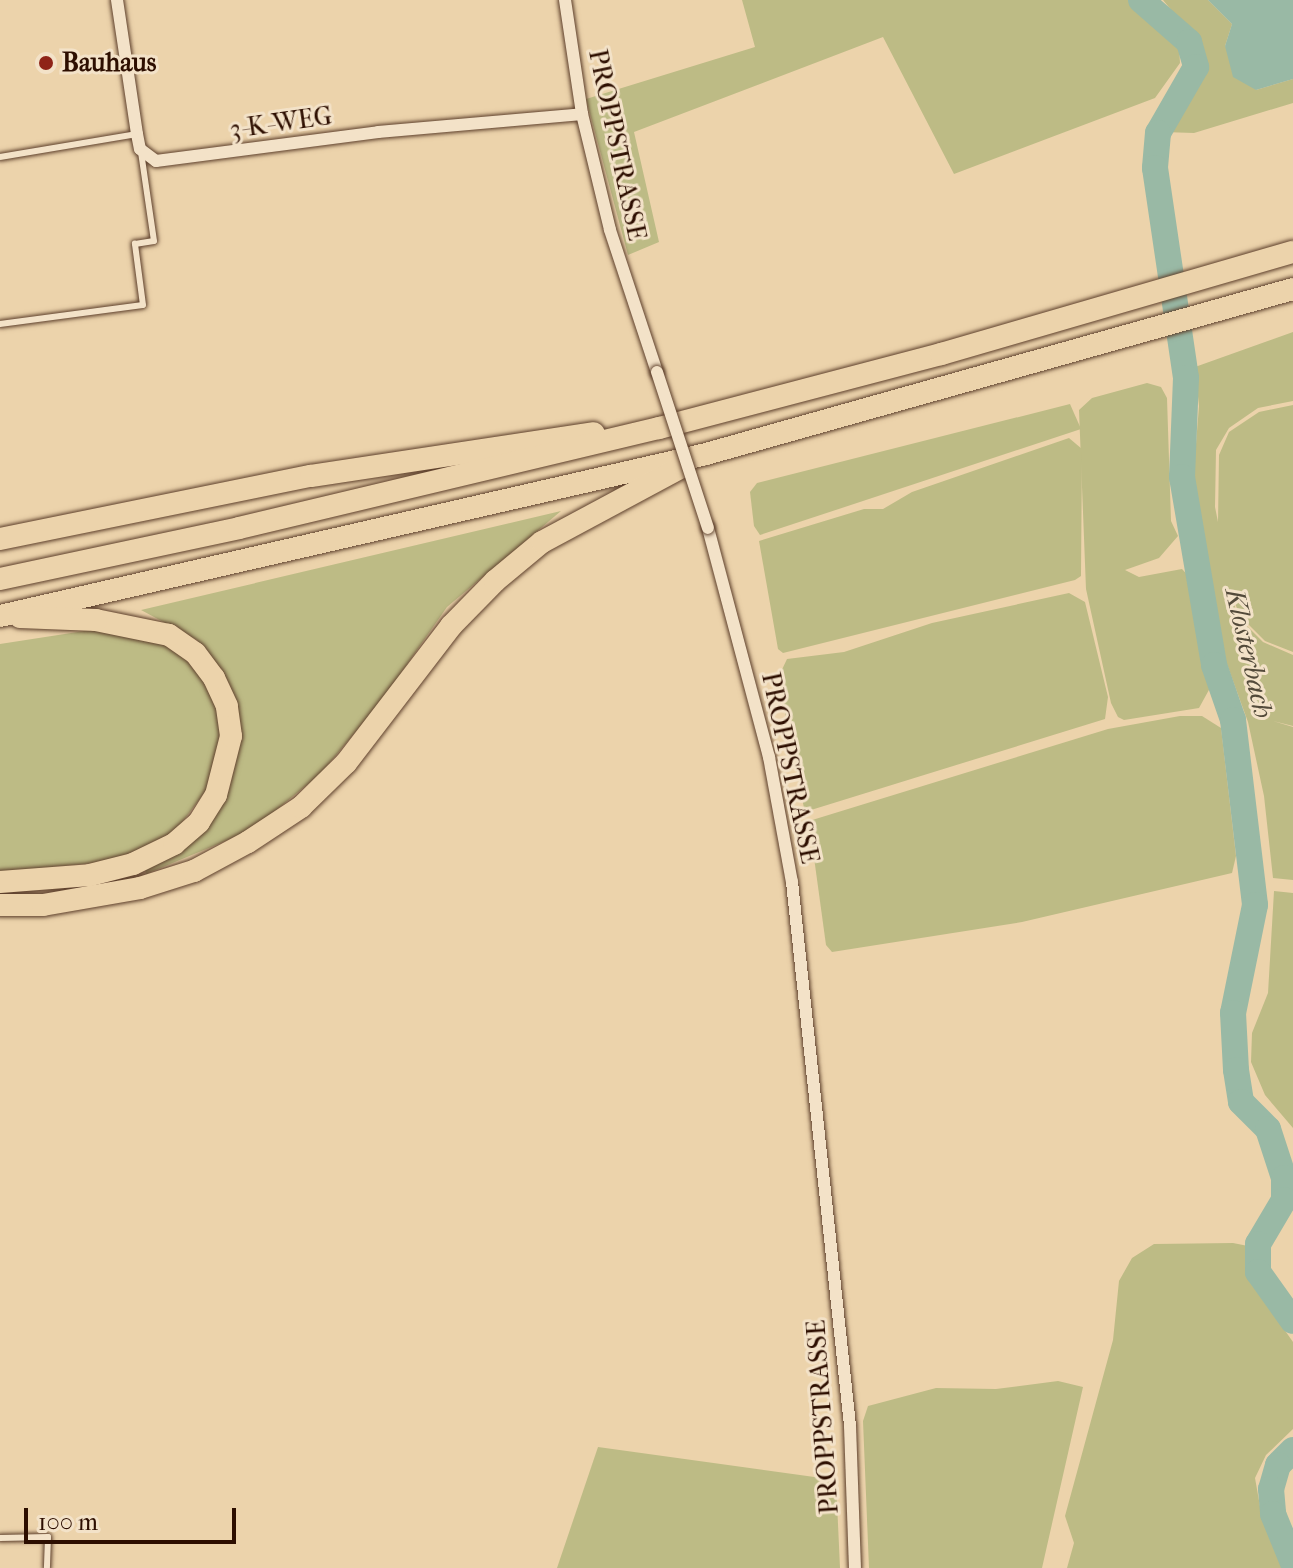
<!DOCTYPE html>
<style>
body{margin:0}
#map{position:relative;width:1293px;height:1568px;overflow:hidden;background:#ecd3ab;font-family:"IM FELL French Canon",serif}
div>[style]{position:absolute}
.green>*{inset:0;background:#bdbb85}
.water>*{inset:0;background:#99b9a5}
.river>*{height:26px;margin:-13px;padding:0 13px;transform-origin:13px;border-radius:13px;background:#99b9a5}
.roads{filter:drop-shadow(0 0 2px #5d3f2b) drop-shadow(0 0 2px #5d3f2b)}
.service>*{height:6px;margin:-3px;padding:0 3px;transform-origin:3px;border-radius:3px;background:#f3e2c8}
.minor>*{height:12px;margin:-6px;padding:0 6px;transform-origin:6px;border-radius:6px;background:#f3e2c8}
.motorway>*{height:22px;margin:-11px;padding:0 11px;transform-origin:11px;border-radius:11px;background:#ecd3ab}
.bridges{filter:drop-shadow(0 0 2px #5d3f2b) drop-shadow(0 0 2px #5d3f2b)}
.minor-bridge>*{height:12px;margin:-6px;padding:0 6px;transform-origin:6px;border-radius:6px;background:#f3e2c8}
.dots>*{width:22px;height:22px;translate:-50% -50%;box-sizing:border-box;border:4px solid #f3e2c8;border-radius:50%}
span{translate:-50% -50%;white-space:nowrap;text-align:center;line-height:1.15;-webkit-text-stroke:6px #f3e2c8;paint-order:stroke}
.poi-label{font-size:26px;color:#2d0e00;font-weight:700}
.left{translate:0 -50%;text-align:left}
.street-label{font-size:26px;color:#2d0e00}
.water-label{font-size:28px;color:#534a3a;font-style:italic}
.scale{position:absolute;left:24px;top:1508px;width:212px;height:36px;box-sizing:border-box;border:4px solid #2d0e00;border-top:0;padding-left:10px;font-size:24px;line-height:28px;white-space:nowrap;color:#2d0e00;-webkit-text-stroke:6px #f3e2c8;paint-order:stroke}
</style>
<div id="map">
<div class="green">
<i style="clip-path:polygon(742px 0,1128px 0,1179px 45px,1180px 63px,1155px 98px,954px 174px,883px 37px,634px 132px,659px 242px,628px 255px,586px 99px,755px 47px)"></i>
<i style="clip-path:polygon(1163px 0,1208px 0,1232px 24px,1225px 46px,1256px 90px,1293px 79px,1293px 103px,1194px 133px,1163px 132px,1201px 60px,1196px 40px)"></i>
<i style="clip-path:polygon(1293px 332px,1293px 401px,1258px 408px,1229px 428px,1216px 450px,1215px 507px,1218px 522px,1219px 455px,1229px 432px,1259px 412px,1293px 405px,1293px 652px,1265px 641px,1240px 616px,1233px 598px,1237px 616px,1263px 642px,1293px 655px,1293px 726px,1273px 721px,1293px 727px,1293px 880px,1273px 878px,1264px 796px,1248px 722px,1224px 656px,1193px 482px,1199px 406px,1195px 367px)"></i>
<i style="clip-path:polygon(1147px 383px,1161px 387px,1167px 398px,1171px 521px,1178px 536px,1159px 558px,1125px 570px,1139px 577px,1182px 569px,1194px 582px,1210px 688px,1199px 708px,1124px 720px,1118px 717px,1111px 703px,1086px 589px,1079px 410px,1092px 398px)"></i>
<i style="clip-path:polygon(1070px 404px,1081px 429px,760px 535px,754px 526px,750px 492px,757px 483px)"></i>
<i style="clip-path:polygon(1069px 438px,1082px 449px,1081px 576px,1075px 580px,783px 653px,778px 649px,759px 541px,864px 509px,883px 509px,912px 492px)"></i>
<i style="clip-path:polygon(561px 511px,447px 607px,380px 703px,320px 774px,252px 830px,146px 874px,144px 865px,211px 819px,229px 790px,240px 744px,230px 685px,197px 640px,141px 610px)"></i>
<i style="clip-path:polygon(1069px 593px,1085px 602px,1108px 697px,1105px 719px,811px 810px,804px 808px,778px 678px,787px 659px,844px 652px,932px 623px)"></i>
<i style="clip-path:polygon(97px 629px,135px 632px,177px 650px,211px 687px,223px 742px,211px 784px,174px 833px,114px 861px,0 872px,0 644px)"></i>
<i style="clip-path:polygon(1180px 716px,1202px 716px,1221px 728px,1236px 856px,1232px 873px,1022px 922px,832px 952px,826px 945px,809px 821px,1108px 729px)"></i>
<i style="clip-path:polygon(1274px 891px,1293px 893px,1293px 1128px,1265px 1095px,1251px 1062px,1252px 1033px,1268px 993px)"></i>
<i style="clip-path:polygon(1233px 1243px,1248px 1246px,1255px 1288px,1293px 1342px,1293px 1429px,1266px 1455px,1255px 1478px,1261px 1512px,1286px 1568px,1067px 1568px,1074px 1543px,1065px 1516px,1113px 1340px,1119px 1281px,1132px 1258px,1154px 1244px)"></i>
<i style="clip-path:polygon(1058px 1381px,1083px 1387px,1042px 1568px,869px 1568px,863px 1421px,868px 1406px,936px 1388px,996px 1389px)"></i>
<i style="clip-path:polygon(598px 1447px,836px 1480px,840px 1568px,557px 1568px)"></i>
</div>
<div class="water">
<i style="clip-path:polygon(1208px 0,1293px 0,1293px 79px,1256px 90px,1233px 77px,1225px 46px,1232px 24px)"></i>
</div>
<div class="river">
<i style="left:1141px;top:0;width:64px;rotate:41.2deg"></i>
<i style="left:1189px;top:42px;width:26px;rotate:74deg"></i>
<i style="left:1196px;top:67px;width:76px;rotate:119.9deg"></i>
<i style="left:1158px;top:133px;width:35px;rotate:95deg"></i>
<i style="left:1155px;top:168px;width:212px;rotate:81.6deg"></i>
<i style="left:1186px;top:378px;width:99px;rotate:92.3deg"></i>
<i style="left:1182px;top:477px;width:191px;rotate:80.3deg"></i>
<i style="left:1214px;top:665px;width:58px;rotate:70.9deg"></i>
<i style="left:1233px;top:720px;width:186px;rotate:83.2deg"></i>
<i style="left:1255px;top:905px;width:110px;rotate:101.5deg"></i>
<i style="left:1233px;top:1013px;width:57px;rotate:87deg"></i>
<i style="left:1236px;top:1070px;width:32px;rotate:81deg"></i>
<i style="left:1241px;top:1102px;width:38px;rotate:45deg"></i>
<i style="left:1268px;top:1129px;width:52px;rotate:71.9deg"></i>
<i style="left:1284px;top:1178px;width:22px;rotate:90deg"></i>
<i style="left:1284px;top:1200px;width:51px;rotate:120.6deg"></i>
<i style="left:1258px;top:1244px;width:28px;rotate:90deg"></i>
<i style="left:1258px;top:1272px;width:60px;rotate:54.5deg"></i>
<i style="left:1293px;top:1450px;width:21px;rotate:135deg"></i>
<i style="left:1278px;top:1465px;width:25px;rotate:106deg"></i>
<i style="left:1271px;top:1489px;width:25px;rotate:85deg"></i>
<i style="left:1273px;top:1514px;width:53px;rotate:67.8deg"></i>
</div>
<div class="roads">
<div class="service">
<i style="left:0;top:157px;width:139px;rotate:-9.5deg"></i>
<i style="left:0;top:324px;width:144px;rotate:-7.6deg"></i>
<i style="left:143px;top:305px;width:62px;rotate:-97.5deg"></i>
<i style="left:135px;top:244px;width:19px;rotate:-9deg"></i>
<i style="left:154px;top:241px;width:90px;rotate:-98.3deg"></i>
<i style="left:0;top:1538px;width:48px;rotate:-1.2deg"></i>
<i style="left:48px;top:1537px;width:31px;rotate:92deg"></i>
</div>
<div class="minor">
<i style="left:117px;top:0;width:135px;rotate:81.5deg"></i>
<i style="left:137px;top:134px;width:15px;rotate:79deg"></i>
<i style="left:140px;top:149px;width:20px;rotate:37deg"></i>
<i style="left:156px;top:161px;width:224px;rotate:-7.4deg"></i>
<i style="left:378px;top:132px;width:205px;rotate:-5deg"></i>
<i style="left:565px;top:0;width:115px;rotate:81.5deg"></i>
<i style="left:582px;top:114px;width:119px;rotate:76.4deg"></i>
<i style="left:610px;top:230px;width:150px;rotate:71.7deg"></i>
<i style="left:708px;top:528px;width:237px;rotate:75.1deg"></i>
<i style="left:769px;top:757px;width:127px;rotate:79.6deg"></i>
<i style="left:792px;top:882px;width:547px;rotate:83.91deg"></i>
<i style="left:850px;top:1426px;width:142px;rotate:88deg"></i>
</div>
<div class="motorway">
<i style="left:0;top:539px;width:317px;rotate:-11.5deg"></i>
<i style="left:311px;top:476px;width:286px;rotate:-8.6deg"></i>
<i style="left:0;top:579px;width:244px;rotate:-12deg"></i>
<i style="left:239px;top:528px;width:432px;rotate:-13.4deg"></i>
<i style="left:659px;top:428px;width:292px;rotate:-14.7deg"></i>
<i style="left:941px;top:354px;width:366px;rotate:-16.2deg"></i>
<i style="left:0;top:616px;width:724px;rotate:-12.92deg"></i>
<i style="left:706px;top:454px;width:610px;rotate:-15.7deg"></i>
<i style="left:0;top:882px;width:90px;rotate:-4.4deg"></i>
<i style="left:90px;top:875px;width:44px;rotate:-14.3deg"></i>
<i style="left:133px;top:864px;width:46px;rotate:-26deg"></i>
<i style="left:174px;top:844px;width:33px;rotate:-41deg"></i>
<i style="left:199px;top:822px;width:32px;rotate:-58deg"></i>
<i style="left:216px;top:795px;width:61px;rotate:-75.7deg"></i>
<i style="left:231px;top:736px;width:30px;rotate:-98deg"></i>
<i style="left:227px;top:706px;width:31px;rotate:-115deg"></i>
<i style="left:214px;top:678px;width:31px;rotate:-127deg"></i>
<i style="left:195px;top:653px;width:32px;rotate:-145deg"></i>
<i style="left:169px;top:635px;width:75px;rotate:-168.4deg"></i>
<i style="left:96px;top:620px;width:76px;rotate:-177.7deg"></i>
<i style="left:0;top:905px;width:43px"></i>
<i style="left:43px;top:905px;width:98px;rotate:-9.9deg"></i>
<i style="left:140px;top:888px;width:57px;rotate:-17.5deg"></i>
<i style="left:194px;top:871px;width:61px;rotate:-28.2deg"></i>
<i style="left:248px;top:842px;width:64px;rotate:-33.4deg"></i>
<i style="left:301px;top:807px;width:63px;rotate:-44.4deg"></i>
<i style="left:346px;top:763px;width:173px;rotate:-52.5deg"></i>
<i style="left:451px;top:626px;width:63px;rotate:-45.6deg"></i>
<i style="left:495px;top:581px;width:61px;rotate:-39.7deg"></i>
<i style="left:542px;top:542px;width:157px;rotate:-28.2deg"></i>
</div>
</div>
<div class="bridges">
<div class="minor-bridge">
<i style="left:657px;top:372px;width:164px;rotate:71.9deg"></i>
</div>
</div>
<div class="dots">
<i style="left:46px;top:63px;background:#8f2418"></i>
</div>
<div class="poi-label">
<span class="left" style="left:62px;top:63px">Bauhaus</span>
</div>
<div class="street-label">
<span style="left:281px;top:123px;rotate:-8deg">3-K-WEG</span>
<span style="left:617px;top:145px;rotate:78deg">PROPPSTRASSE</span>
<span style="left:790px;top:768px;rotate:78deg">PROPPSTRASSE</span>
<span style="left:823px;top:1417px;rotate:-94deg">PROPPSTRASSE</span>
</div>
<div class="water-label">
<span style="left:1249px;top:653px;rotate:77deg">Klosterbach</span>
</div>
<div class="scale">100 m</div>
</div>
